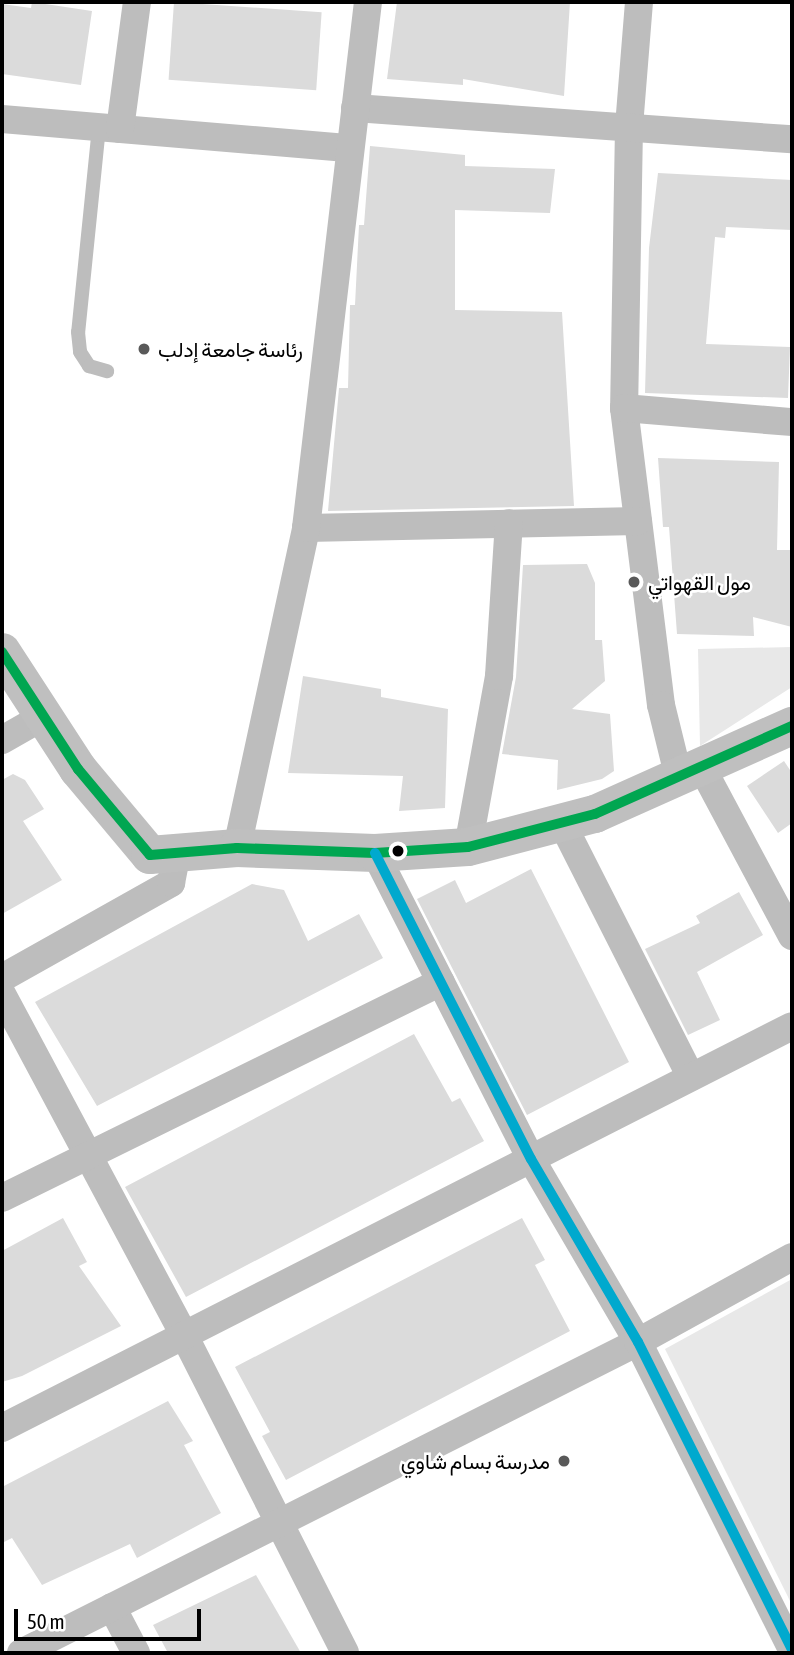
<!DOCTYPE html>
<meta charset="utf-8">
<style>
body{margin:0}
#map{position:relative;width:794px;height:1655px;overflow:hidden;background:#fff;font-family:"Asap Condensed",Vazirmatn,sans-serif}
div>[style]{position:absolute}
.green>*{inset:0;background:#e8e8e8}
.building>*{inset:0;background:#dbdbdb;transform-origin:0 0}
.lane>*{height:14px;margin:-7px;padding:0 7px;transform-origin:7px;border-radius:7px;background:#bdbdbd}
.street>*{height:28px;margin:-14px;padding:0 14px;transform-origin:14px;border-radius:14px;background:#bdbdbd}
.secondary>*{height:38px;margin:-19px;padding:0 19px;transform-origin:19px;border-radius:19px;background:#bfbfbf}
.bus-1>*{height:10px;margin:-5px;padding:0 5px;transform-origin:5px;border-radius:5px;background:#00a651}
.bus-2>*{height:10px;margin:-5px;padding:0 5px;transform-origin:5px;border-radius:5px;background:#00a9ce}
.dots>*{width:19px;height:19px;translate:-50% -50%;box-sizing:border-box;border:4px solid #fff;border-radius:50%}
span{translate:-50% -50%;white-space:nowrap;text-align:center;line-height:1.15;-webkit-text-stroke:5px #fff;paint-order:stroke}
.poi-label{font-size:21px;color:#000}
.left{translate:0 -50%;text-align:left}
.right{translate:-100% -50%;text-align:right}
.frame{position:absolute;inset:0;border:4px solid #000;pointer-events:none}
.scale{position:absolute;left:14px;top:1609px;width:187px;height:32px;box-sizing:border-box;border:4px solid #000;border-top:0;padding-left:9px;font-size:21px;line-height:24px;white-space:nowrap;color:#000;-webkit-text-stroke:5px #fff;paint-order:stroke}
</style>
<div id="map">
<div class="green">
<i style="clip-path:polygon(792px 647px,792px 687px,700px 746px,698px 649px)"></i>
<i style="clip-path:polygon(792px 1279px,792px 1605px,665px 1349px)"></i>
</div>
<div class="building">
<i style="clip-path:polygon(32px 2px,92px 11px,81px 85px,2px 74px,2px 4px,31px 8px)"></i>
<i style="left:174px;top:2px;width:148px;height:78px;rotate:4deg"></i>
<i style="clip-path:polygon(397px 2px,570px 2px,564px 96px,463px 79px,463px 85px,387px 79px)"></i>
<i style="clip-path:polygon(370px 146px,465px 155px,465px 166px,555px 169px,550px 213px,455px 210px,455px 310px,562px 312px,574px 506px,328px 511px,339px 388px,348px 388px,350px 305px,355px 305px,359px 225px,364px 225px)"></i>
<i style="clip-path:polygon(658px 173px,792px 180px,792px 230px,726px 227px,725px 238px,715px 237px,706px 344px,790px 347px,788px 398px,645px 393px,649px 248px)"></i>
<i style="clip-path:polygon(658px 458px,779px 462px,777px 550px,792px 550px,792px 627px,753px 617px,754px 636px,677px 634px,669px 527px,663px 527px)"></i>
<i style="clip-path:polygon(587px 564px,595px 583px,595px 640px,602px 640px,605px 681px,572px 709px,610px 714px,614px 771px,602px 779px,557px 790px,558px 760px,502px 754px,516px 677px,523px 565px)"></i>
<i style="clip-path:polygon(303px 676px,381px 689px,381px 697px,448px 709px,445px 808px,399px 811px,403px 776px,288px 773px)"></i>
<i style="clip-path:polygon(784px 761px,792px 773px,792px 823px,778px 833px,747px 786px)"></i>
<i style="clip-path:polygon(13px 774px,25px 780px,44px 809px,23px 821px,62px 880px,2px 914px,2px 780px)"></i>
<i style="clip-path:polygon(531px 869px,629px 1062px,527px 1115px,417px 899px,455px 880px,466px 903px)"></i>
<i style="clip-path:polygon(252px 884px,284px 890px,308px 941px,359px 914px,383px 958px,97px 1106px,35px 1002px)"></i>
<i style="clip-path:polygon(739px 892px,763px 935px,697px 972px,720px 1020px,688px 1035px,645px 949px,700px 923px,696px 916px)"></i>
<i style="clip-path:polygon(414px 1034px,452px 1102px,460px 1098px,484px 1141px,186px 1297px,125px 1187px)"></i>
<i style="clip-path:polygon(63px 1218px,87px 1262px,79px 1266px,121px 1326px,22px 1376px,2px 1382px,2px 1251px)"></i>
<i style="clip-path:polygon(522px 1218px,545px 1260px,535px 1265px,570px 1331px,286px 1480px,262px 1436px,270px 1432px,235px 1367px)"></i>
<i style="clip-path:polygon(168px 1401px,193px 1441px,184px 1445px,221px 1513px,137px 1558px,130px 1544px,42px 1585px,12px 1538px,2px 1543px,2px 1487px)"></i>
<i style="clip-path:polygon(256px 1575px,301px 1653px,168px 1653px,153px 1625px)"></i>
</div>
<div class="lane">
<i style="left:99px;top:127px;width:206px;rotate:95.8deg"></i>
<i style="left:78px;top:332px;width:20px;rotate:84deg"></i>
<i style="left:80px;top:352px;width:17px;rotate:57deg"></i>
<i style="left:89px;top:366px;width:19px;rotate:16deg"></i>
</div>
<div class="street">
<i style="left:639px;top:2px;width:125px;rotate:94.6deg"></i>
<i style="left:629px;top:127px;width:281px;rotate:91deg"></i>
<i style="left:624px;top:408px;width:299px;rotate:82.9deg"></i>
<i style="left:661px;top:705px;width:71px;rotate:76.2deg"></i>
<i style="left:355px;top:108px;width:438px;rotate:4.1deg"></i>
<i style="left:2px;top:119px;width:349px;rotate:4.8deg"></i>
<i style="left:120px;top:129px;width:128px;rotate:-82.4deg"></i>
<i style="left:624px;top:408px;width:169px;rotate:4.8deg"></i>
<i style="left:306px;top:528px;width:332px;rotate:-1.2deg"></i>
<i style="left:2px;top:740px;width:48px;rotate:-29.7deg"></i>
<i style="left:700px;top:764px;width:195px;rotate:61.9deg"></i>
<i style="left:561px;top:821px;width:287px;rotate:63.1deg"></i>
<i style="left:468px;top:847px;width:174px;rotate:-79.7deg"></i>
<i style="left:499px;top:676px;width:153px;rotate:-86.3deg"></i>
<i style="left:237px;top:848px;width:327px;rotate:-77.8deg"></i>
<i style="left:306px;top:528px;width:530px;rotate:-83.28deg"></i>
<i style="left:375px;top:853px;width:343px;rotate:63deg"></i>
<i style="left:531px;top:1159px;width:212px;rotate:59.7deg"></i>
<i style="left:638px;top:1342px;width:343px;rotate:63.4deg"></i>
<i style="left:2px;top:978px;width:194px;rotate:-29.3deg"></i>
<i style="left:171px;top:883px;width:31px;rotate:-79deg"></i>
<i style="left:2px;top:994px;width:387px;rotate:61.9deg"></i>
<i style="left:184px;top:1335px;width:356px;rotate:63.1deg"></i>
<i style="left:2px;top:1198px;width:489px;rotate:-26.2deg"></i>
<i style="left:2px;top:1428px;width:886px;rotate:-26.97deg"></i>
<i style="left:112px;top:1607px;width:52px;rotate:62.4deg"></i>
<i style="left:21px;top:1653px;width:691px;rotate:-26.75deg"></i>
<i style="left:638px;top:1342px;width:176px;rotate:-28.9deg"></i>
</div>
<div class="secondary">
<i style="left:2px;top:652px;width:140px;rotate:57deg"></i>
<i style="left:78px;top:769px;width:112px;rotate:50.1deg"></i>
<i style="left:150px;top:855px;width:87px;rotate:-4.6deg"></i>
<i style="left:237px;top:848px;width:138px;rotate:2.1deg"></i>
<i style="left:375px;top:853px;width:93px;rotate:-3.7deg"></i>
<i style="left:468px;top:847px;width:131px;rotate:-14.6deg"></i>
<i style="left:595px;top:814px;width:216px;rotate:-24.1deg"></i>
</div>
<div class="bus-1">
<i style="left:2px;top:652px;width:140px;rotate:57deg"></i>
<i style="left:78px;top:769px;width:112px;rotate:50.1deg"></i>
<i style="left:150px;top:855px;width:87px;rotate:-4.6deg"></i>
<i style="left:237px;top:848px;width:138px;rotate:2.1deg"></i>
<i style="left:375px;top:853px;width:93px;rotate:-3.7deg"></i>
<i style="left:468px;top:847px;width:131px;rotate:-14.6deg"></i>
<i style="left:595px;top:814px;width:216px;rotate:-24.1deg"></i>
</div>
<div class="bus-2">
<i style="left:375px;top:853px;width:343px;rotate:63deg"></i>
<i style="left:531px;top:1159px;width:212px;rotate:59.7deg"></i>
<i style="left:638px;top:1342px;width:343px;rotate:63.4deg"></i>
</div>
<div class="dots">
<i style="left:144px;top:349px;background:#595959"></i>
<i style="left:634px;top:582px;background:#595959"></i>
<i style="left:398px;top:851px;background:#000"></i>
<i style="left:564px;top:1461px;background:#595959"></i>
</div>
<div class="poi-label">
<span class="left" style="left:158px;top:349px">رئاسة جامعة إدلب</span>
<span class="left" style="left:648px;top:582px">مول القهواتي</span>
<span class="right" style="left:550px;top:1461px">مدرسة بسام شاوي</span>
</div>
<div class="frame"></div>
<div class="scale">50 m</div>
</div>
